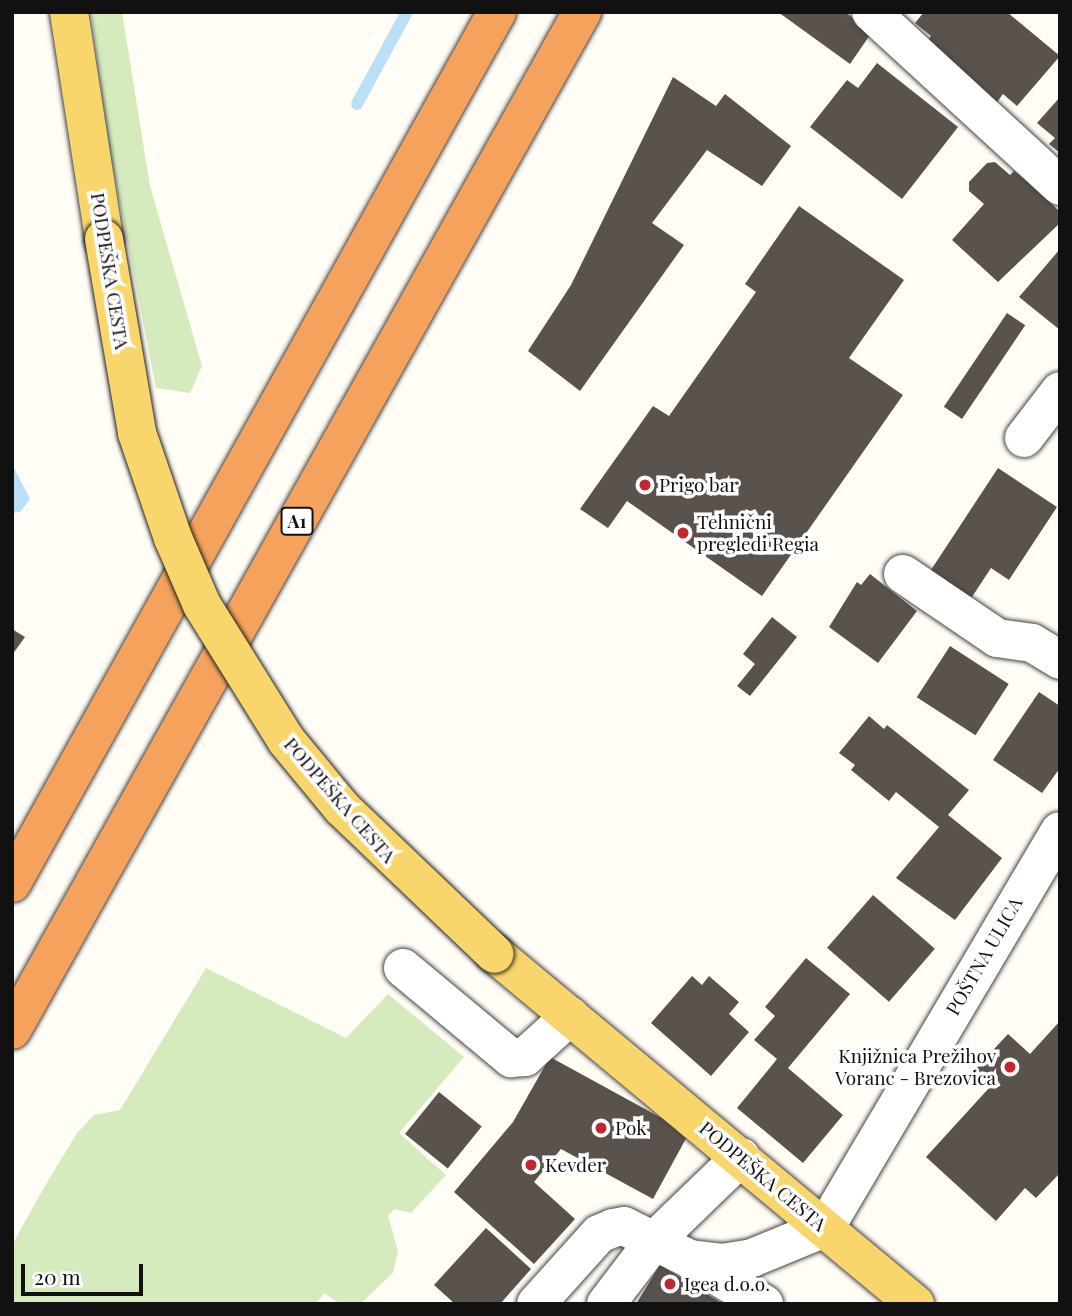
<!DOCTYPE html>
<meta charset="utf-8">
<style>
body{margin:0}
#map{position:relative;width:1072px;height:1316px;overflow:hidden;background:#fffdf5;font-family:"Playfair Display",serif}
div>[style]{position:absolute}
.green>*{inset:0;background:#d5ebbd}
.water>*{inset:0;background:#b9e0f7}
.stream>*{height:12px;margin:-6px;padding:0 6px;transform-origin:6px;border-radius:6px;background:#b9e0f7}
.building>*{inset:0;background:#5a524d;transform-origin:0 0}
.roads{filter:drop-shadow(0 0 2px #444) drop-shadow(0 0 2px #444)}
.minor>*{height:38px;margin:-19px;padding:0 19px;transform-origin:19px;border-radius:19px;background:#fff}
.major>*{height:38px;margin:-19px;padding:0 19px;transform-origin:19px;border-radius:19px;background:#f9d66b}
.highway>*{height:38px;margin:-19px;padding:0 19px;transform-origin:19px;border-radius:19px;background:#f5a25d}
.bridges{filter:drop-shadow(0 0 2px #222) drop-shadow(0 0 2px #222)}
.major-bridge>*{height:38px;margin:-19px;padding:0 19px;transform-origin:19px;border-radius:19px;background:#f9d66b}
.dots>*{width:19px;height:19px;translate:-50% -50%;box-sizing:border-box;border:4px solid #fff;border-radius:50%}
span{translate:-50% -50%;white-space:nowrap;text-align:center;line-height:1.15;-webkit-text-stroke:7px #fff;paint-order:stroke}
.shield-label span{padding:2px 5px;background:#fff;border:2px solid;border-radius:5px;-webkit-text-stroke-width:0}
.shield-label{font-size:18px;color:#111;font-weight:700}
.street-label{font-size:19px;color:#111}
.poi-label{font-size:19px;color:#111}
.left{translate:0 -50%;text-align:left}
.right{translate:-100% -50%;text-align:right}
.frame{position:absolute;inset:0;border:14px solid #111;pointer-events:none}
.scale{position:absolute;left:21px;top:1264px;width:122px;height:32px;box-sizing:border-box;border:4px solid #111;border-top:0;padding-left:9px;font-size:21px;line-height:24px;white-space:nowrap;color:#111;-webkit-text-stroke:5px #fff;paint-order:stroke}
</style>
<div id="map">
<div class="green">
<i style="clip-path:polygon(91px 12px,122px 12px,150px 186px,202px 366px,190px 393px,156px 388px,109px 148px)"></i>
<i style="clip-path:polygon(206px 968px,346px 1038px,388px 994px,464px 1057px,399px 1133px,446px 1175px,411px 1213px,395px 1209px,388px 1215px,398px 1251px,393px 1273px,360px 1304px,340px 1304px,324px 1293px,316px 1304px,12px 1304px,12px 1245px,46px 1184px,77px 1133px,94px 1115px,120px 1110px)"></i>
</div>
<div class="water">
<i style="clip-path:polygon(12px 464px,30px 499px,20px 512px,12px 513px)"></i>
</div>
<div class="stream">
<i style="left:357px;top:104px;width:105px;rotate:-61.5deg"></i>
</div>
<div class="building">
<i style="clip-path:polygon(778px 12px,845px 12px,872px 32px,850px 64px)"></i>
<i style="clip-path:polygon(924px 12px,1007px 12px,1060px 56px,1017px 106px,1003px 94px,997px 102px,926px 43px,931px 36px,915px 23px)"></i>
<i style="clip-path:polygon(877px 63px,958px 127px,902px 199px,810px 127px,847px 80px,858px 88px)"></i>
<i style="clip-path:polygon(673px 77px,716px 106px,725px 94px,791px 146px,762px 186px,707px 150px,652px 223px,684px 245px,580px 391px,528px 351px,571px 285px)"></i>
<i style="clip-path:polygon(1060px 97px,1060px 153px,1049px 144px,1055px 138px,1037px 123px)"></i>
<i style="clip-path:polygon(995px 162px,1010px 175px,1014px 171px,1034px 186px,1060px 212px,1060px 223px,998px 282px,952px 240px,984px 204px,969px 191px,969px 182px,987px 163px)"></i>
<i style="clip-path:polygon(799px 206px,904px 280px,849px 358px,903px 395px,762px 596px,627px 501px,608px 528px,580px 509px,653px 406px,669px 416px,756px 292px,745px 284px)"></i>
<i style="clip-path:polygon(1060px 249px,1060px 330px,1019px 297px)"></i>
<i style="left:1007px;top:313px;width:22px;height:113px;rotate:34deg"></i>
<i style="clip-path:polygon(998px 468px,1057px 507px,1009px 580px,991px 568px,968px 603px,927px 576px)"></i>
<i style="clip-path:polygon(870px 574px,917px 611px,878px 663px,829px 627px,857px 582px,861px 585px)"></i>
<i style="clip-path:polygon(772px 617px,797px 637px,750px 696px,737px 686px,755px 664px,743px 654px)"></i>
<i style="clip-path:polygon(12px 629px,25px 637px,12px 655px)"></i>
<i style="left:950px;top:646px;width:70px;height:61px;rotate:33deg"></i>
<i style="clip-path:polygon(1039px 692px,1060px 706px,1060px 768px,1042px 793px,993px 760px)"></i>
<i style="clip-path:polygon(869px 716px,884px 729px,887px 725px,969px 790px,948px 815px,1002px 858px,955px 920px,896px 878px,939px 827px,896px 792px,889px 801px,851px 770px,855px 765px,839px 753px)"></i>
<i style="left:873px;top:895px;width:82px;height:70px;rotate:41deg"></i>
<i style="clip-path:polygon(806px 958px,850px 994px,788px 1068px,843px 1115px,803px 1163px,737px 1108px,777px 1059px,754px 1040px,775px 1016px,765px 1007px)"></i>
<i style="clip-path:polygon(692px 976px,702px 985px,709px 976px,739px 1002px,729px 1014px,749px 1032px,711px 1076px,651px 1023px)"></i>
<i style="clip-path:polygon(1060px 1021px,1060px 1173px,1036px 1198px,1025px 1188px,996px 1221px,926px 1157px,989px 1088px,972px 1073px,1008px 1034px,1030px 1054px)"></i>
<i style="clip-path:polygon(550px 1057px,689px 1133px,653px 1199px,561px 1149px,534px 1182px,575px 1219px,534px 1264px,454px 1192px,513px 1122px)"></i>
<i style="left:439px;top:1092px;width:55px;height:54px;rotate:39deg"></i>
<i style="clip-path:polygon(486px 1228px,531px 1269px,500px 1304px,455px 1304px,434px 1285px)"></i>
<i style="clip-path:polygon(660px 1265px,723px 1304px,636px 1304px)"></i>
</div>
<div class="roads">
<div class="minor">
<i style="left:871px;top:12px;width:257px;rotate:42.6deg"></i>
<i style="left:1024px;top:438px;width:59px;rotate:-52.5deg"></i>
<i style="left:903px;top:574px;width:114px;rotate:34.2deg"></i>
<i style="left:997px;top:638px;width:35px;rotate:8deg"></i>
<i style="left:1032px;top:643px;width:33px;rotate:31deg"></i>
<i style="left:403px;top:968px;width:141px;rotate:39.8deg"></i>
<i style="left:511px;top:1058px;width:14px;rotate:-4deg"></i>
<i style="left:525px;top:1057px;width:61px;rotate:-42.3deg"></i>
<i style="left:692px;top:1261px;width:84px;rotate:30.8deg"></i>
<i style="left:536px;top:1304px;width:94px;rotate:-48deg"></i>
<i style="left:599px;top:1234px;width:15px;rotate:-23deg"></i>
<i style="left:613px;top:1228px;width:11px;rotate:-10deg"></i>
<i style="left:624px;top:1226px;width:74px;rotate:26.6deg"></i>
<i style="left:690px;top:1259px;width:32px;rotate:7deg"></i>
<i style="left:722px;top:1263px;width:30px;rotate:-9deg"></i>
<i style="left:752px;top:1258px;width:79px;rotate:-22.3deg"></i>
<i style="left:825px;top:1228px;width:461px;rotate:-59.4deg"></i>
<i style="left:606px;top:1304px;width:79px;rotate:-52.7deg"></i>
<i style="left:654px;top:1241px;width:121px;rotate:-44deg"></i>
</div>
<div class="major">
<i style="left:69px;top:12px;width:230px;rotate:81.2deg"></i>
<i style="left:495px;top:954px;width:547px;rotate:39.81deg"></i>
</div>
<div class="highway">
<i style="left:12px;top:883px;width:997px;rotate:-60.89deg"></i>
<i style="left:12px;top:1030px;width:1167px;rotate:-60.75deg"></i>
</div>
</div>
<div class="bridges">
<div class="major-bridge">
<i style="left:104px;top:239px;width:197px;rotate:80.3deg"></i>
<i style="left:137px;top:433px;width:111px;rotate:71.1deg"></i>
<i style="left:173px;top:538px;width:73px;rotate:66.6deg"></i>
<i style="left:202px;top:605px;width:159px;rotate:58.1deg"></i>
<i style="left:286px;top:740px;width:88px;rotate:50.5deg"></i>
<i style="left:342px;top:808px;width:211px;rotate:43.7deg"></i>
</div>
</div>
<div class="dots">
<i style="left:645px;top:485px;background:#c4262e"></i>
<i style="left:683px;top:533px;background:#c4262e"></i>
<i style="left:1010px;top:1067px;background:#c4262e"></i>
<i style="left:601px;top:1128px;background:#c4262e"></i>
<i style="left:531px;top:1165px;background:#c4262e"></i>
<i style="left:670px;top:1284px;background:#c4262e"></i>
</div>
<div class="shield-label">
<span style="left:297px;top:521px">A1</span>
</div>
<div class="street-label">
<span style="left:110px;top:271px;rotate:81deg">PODPEŠKA CESTA</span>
<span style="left:340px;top:800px;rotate:49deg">PODPEŠKA CESTA</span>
<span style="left:984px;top:956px;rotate:-60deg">POŠTNA ULICA</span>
<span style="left:763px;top:1176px;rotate:40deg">PODPEŠKA CESTA</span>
</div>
<div class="poi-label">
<span class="left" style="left:659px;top:485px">Prigo bar</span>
<span class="left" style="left:697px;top:533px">Tehnični<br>pregledi Regia</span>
<span class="right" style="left:996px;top:1067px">Knjižnica Prežihov<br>Voranc - Brezovica</span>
<span class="left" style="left:615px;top:1128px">Pok</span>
<span class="left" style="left:545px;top:1165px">Kevder</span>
<span class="left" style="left:684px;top:1284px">Igea d.o.o.</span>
</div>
<div class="frame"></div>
<div class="scale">20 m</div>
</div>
